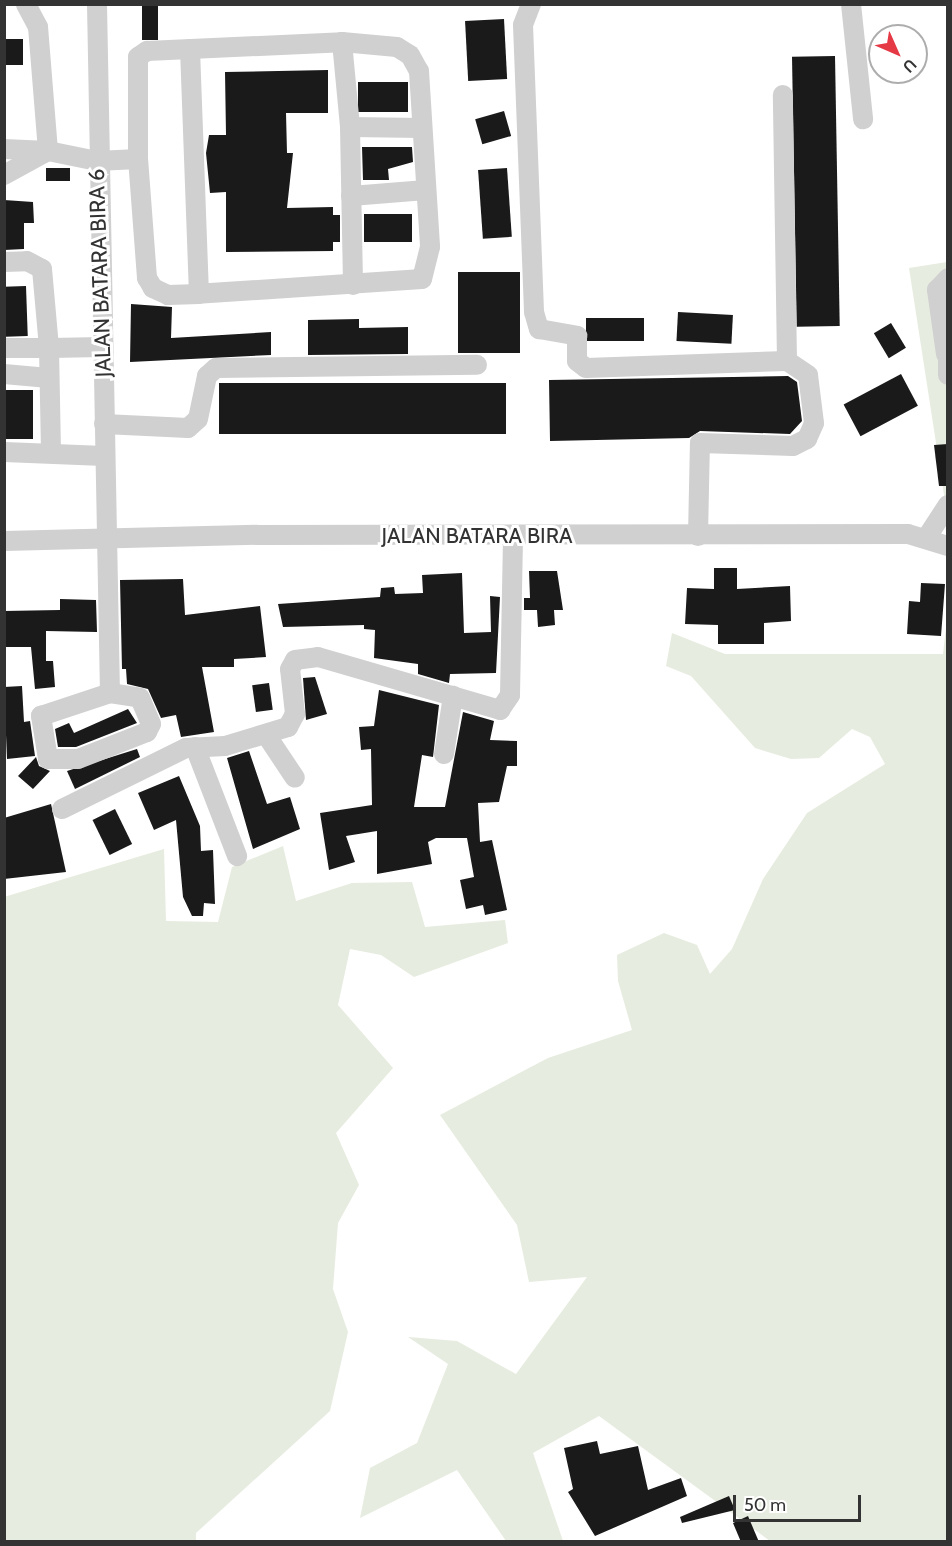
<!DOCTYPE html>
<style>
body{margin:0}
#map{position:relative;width:952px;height:1546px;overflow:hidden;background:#fff;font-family:Cabin,sans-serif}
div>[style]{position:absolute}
.green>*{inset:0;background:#e6ecdf}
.building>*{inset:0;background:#1a1a1a;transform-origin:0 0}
.minor>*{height:20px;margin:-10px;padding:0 10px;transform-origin:10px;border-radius:10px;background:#d0d0d0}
span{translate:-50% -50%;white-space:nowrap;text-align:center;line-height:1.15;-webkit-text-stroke:6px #fff;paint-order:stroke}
.street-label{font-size:22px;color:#333}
.frame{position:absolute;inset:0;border:6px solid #333;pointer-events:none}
.north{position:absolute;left:868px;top:24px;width:60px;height:60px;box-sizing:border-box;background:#fff;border:2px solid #adadad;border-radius:50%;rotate:135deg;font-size:16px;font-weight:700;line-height:24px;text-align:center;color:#333}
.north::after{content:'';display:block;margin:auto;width:21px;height:27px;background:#e63946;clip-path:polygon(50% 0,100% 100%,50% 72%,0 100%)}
.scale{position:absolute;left:733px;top:1495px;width:128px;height:27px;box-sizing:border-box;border:3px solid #333;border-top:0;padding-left:8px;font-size:18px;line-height:21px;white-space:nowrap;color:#333;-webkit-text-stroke:4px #fff;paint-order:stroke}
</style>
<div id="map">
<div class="green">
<i style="clip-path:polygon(947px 262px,947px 514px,909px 268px)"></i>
<i style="clip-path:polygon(947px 619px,947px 1541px,770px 1541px,599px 1416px,533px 1453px,563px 1541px,506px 1541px,457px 1470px,360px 1518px,370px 1468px,417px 1443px,448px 1364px,408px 1337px,457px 1341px,516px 1374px,587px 1277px,529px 1282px,517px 1225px,440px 1115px,548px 1058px,632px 1030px,618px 981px,617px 955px,664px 933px,697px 945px,710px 974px,732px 949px,763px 879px,807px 813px,885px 764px,870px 737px,852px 729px,819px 758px,791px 759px,755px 748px,691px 676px,666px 666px,672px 633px,725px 654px,943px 654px)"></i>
<i style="clip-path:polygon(283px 846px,296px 901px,352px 883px,412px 882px,425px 927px,505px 920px,508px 943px,414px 977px,381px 955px,350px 949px,338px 1005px,393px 1068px,336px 1133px,359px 1185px,338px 1223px,333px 1289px,348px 1332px,330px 1411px,196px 1533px,196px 1541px,5px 1541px,4px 897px,164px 849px,166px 921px,218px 922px,232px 867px)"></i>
</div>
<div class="building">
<i style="left:142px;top:4px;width:16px;height:36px"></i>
<i style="left:504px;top:19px;width:60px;height:39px;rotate:87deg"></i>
<i style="left:4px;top:39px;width:19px;height:26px"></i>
<i style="left:835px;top:56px;width:270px;height:43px;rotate:89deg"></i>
<i style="clip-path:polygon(328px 70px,328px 113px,286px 113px,287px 153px,293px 153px,287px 208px,333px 207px,333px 215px,340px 215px,340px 242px,333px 242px,333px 251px,226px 252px,226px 192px,210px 193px,206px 153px,209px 135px,226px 135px,225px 72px)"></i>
<i style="left:408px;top:82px;width:30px;height:50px;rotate:90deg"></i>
<i style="left:504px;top:111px;width:26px;height:30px;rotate:74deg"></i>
<i style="clip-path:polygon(362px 147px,412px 147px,413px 162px,388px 169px,389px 180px,363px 180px)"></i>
<i style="left:46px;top:168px;width:24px;height:13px"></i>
<i style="left:507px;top:168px;width:69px;height:29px;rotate:86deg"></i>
<i style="clip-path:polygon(4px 200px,33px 202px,34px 223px,24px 223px,24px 249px,4px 250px)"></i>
<i style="left:364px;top:214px;width:48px;height:28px"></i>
<i style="left:458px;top:272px;width:62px;height:81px"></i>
<i style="left:26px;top:286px;width:50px;height:22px;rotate:88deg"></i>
<i style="clip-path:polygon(131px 304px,172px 307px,171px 338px,271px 332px,271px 355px,130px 362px)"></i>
<i style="left:678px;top:312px;width:55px;height:29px;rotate:3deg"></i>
<i style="left:644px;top:318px;width:23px;height:58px;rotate:90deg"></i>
<i style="clip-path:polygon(359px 319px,359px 328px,408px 327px,408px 354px,308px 355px,308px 320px)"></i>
<i style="left:891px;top:323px;width:29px;height:20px;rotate:59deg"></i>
<i style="left:901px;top:374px;width:36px;height:65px;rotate:62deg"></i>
<i style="clip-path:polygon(788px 376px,797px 382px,802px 421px,790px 434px,700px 431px,689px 438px,550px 441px,549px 380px)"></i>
<i style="left:219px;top:383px;width:287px;height:51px"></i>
<i style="left:4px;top:390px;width:29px;height:49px"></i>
<i style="clip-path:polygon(948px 444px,948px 486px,939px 486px,934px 445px)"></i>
<i style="clip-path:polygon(714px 568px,737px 568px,737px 589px,790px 586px,791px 621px,764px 623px,764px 644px,718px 644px,718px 625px,685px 624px,687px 588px,714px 589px)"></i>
<i style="clip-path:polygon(529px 571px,557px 571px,563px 610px,554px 610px,555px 625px,538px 627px,537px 610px,524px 610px,524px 598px,530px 598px)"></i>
<i style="clip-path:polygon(462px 573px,464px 633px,491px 632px,490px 596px,500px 597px,496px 673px,450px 674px,449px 683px,418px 674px,418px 664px,374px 658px,375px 630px,364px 629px,364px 625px,283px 627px,278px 604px,380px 597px,381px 588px,394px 587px,395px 594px,423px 593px,422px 575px)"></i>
<i style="clip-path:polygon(183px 579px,185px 615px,260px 606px,266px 657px,234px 659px,234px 667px,202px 667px,214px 732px,181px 737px,176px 715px,161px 718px,148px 689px,127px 684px,126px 669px,122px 669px,120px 580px)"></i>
<i style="clip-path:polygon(921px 583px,945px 584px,941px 636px,907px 634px,909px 601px,920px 602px)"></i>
<i style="clip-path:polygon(60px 599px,96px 600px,97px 632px,46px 631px,46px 661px,53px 661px,55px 687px,35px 689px,31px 647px,4px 647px,4px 611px,60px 610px)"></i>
<i style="clip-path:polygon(315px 677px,327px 714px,306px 720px,303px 678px)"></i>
<i style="left:269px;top:683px;width:27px;height:17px;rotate:82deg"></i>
<i style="clip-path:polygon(22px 686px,24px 722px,30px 721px,35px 756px,7px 759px,4px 687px)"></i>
<i style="clip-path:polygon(379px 690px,439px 705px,433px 757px,422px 755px,414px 807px,445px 807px,463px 712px,494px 721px,490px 740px,517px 741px,517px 766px,507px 766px,499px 802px,478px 803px,480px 842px,492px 840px,507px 910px,485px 915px,483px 905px,466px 909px,460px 880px,474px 877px,467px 838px,436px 838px,428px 842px,432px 864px,377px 874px,377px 831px,346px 836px,355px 862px,329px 870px,320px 813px,372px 805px,371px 749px,361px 750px,359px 727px,374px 726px)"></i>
<i style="clip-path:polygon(128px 709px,137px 723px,76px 747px,58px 747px,55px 729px,69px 723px,74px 733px)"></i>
<i style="clip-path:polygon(137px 749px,140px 757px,75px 789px,67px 771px)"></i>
<i style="clip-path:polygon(249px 751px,267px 804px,290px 797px,300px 829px,253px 849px,227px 758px)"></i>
<i style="clip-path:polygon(36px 757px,39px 766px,50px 771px,33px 789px,18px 776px)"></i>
<i style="clip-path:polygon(179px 776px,200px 826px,201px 851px,213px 850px,215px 904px,204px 903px,203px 916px,192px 916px,183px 897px,176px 820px,154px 830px,138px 793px)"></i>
<i style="clip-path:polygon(51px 804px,66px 872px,4px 879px,4px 818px)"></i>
<i style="left:115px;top:809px;width:39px;height:25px;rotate:64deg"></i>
<i style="clip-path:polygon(597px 1441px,600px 1454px,638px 1446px,648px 1490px,681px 1478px,687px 1496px,595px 1536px,568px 1492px,573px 1489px,564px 1448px)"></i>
<i style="clip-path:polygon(729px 1496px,735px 1510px,682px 1523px,680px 1517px)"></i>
<i style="clip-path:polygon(748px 1516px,759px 1542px,741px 1542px,733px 1523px)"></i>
</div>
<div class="minor">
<i style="left:97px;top:4px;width:689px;rotate:88.92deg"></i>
<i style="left:110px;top:693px;width:30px;rotate:9deg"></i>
<i style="left:140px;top:698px;width:28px;rotate:67deg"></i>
<i style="left:151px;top:724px;width:9px;rotate:117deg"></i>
<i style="left:147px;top:732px;width:74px;rotate:158.6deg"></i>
<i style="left:78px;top:759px;width:30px;rotate:180deg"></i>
<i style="left:48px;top:759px;width:44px;rotate:-99.2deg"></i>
<i style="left:41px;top:716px;width:73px;rotate:-18.4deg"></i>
<i style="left:531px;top:4px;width:22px;rotate:111deg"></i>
<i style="left:523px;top:25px;width:287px;rotate:87.8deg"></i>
<i style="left:534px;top:312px;width:18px;rotate:74deg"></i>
<i style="left:539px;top:329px;width:39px;rotate:10deg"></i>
<i style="left:577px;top:336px;width:25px;rotate:90deg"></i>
<i style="left:577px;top:361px;width:11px;rotate:38deg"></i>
<i style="left:586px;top:368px;width:201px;rotate:-2deg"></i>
<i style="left:851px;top:4px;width:116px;rotate:84deg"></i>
<i style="left:342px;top:42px;width:55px;rotate:5.2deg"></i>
<i style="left:397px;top:47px;width:15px;rotate:32deg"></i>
<i style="left:410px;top:55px;width:18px;rotate:61deg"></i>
<i style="left:419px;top:71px;width:176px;rotate:86.4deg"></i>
<i style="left:430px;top:247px;width:33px;rotate:104deg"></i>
<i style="left:422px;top:279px;width:224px;rotate:176.2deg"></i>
<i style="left:199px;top:294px;width:31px;rotate:178deg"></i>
<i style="left:168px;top:295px;width:17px;rotate:-155deg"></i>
<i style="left:153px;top:288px;width:12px;rotate:-121deg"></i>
<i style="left:147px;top:278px;width:119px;rotate:-94.3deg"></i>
<i style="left:138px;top:159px;width:102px;rotate:-90deg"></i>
<i style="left:138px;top:57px;width:11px;rotate:-34deg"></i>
<i style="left:147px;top:51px;width:195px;rotate:-2.6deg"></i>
<i style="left:342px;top:42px;width:85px;rotate:84.6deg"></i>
<i style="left:350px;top:127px;width:158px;rotate:88.9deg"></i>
<i style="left:190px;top:49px;width:245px;rotate:87.9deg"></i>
<i style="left:350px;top:127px;width:72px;rotate:0.8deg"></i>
<i style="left:4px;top:149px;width:44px;rotate:2.6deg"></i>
<i style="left:48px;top:151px;width:124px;rotate:-94.6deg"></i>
<i style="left:38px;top:27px;width:26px;rotate:-118deg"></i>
<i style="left:4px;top:175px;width:50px;rotate:-28.6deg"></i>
<i style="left:48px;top:151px;width:50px;rotate:11.5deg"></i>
<i style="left:97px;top:161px;width:41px;rotate:-2.8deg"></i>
<i style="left:351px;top:196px;width:75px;rotate:-4.6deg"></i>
<i style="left:4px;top:262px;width:23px;rotate:-2deg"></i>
<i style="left:27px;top:261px;width:17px;rotate:28deg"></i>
<i style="left:42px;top:269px;width:79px;rotate:84.9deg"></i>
<i style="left:49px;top:348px;width:45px;rotate:180deg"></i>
<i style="left:946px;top:354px;width:65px;rotate:-98deg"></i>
<i style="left:937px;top:290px;width:16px;rotate:-47deg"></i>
<i style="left:948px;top:354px;width:21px;rotate:90deg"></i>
<i style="left:4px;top:374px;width:45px;rotate:5.1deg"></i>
<i style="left:104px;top:424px;width:84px;rotate:2.7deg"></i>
<i style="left:188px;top:428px;width:13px;rotate:-42deg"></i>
<i style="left:198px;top:419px;width:44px;rotate:-78.2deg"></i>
<i style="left:207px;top:376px;width:12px;rotate:-42deg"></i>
<i style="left:216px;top:368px;width:261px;rotate:-0.7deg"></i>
<i style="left:4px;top:452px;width:100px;rotate:2.3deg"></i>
<i style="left:51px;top:452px;width:104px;rotate:-91.1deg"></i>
<i style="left:49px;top:348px;width:54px;rotate:-1.1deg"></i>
<i style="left:698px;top:536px;width:93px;rotate:-88.8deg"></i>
<i style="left:700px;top:443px;width:93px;rotate:1.8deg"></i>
<i style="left:793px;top:446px;width:16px;rotate:-27deg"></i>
<i style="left:807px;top:439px;width:17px;rotate:-66deg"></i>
<i style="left:814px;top:423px;width:48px;rotate:-97.1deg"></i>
<i style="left:808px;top:375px;width:25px;rotate:-146deg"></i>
<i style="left:787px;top:361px;width:266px;rotate:-90.9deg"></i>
<i style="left:927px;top:537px;width:38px;rotate:-57deg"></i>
<i style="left:4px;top:541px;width:253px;rotate:-1.4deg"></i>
<i style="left:257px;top:535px;width:651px;rotate:-0.09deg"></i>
<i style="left:908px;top:534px;width:42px;rotate:16.7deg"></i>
<i style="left:267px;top:736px;width:50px;rotate:56.3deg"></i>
<i style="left:195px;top:747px;width:117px;rotate:68.9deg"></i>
<i style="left:444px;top:754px;width:59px;rotate:-81.2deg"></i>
<i style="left:62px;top:809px;width:138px;rotate:-26.2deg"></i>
<i style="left:186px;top:748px;width:39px;rotate:-3deg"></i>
<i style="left:225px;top:746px;width:66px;rotate:-16.8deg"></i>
<i style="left:288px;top:727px;width:15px;rotate:-62deg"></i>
<i style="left:295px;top:714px;width:45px;rotate:-96.3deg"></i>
<i style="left:290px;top:669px;width:10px;rotate:-61deg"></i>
<i style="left:295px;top:660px;width:23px;rotate:-7deg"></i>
<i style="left:318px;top:657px;width:190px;rotate:16.2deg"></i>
<i style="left:500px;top:710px;width:18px;rotate:-56deg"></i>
<i style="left:510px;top:695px;width:160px;rotate:-88.9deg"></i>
</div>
<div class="street-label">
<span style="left:100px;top:273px;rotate:-92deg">JALAN BATARA BIRA 6</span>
<span style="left:477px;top:536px">JALAN BATARA BIRA</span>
</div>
<div class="frame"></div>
<div class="north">U</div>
<div class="scale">50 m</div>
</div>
